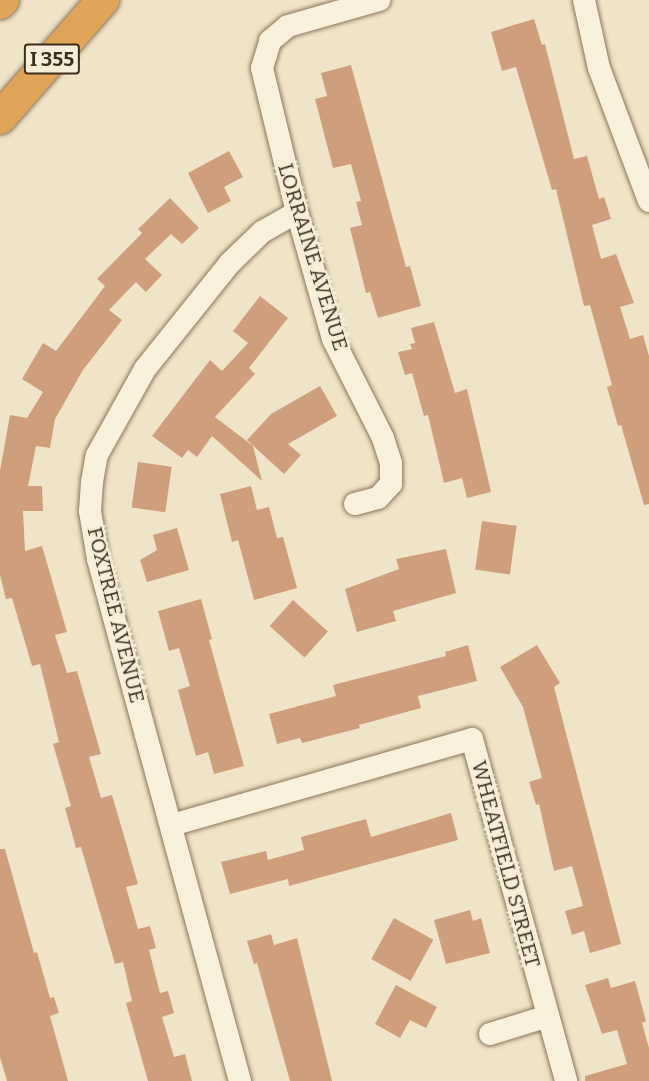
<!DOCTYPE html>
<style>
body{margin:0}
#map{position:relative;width:649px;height:1081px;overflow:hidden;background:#f0e4c8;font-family:Bitter,serif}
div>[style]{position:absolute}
.building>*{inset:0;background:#cf9f7d;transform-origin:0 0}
.roads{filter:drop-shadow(0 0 2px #8d765c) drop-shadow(0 0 2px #8d765c)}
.minor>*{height:22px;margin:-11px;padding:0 11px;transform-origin:11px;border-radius:11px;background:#faf1dc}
.highway>*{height:32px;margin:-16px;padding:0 16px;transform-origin:16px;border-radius:16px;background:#e0a458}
span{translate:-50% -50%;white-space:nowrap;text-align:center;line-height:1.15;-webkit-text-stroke:5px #f7eed8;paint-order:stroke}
.shield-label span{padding:2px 4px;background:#f7eed8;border:2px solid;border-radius:4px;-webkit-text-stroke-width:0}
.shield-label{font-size:20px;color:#3d2e20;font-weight:700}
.street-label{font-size:21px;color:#3d2e20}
</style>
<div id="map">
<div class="building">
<i style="clip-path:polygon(534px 19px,542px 45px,545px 44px,574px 159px,587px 156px,599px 199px,604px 197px,611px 219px,592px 225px,601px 259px,616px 254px,634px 303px,620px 307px,630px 339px,643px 335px,649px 356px,649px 504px,644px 505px,621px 425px,618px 426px,607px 387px,612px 385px,590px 305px,584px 306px,556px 189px,552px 190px,516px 67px,502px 71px,491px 32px)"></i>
<i style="clip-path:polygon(351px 65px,406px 267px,410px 266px,421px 306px,378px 318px,370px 292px,366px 293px,350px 228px,362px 225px,356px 202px,361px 201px,351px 164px,333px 168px,315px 99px,327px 96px,321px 73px)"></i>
<i style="clip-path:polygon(229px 151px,243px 177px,224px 187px,231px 201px,208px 213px,188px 173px)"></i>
<i style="clip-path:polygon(170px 198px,199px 228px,182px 244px,171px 234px,145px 259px,162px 275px,146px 292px,136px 282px,109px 310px,122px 320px,83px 370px,55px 419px,50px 448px,36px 446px,28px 486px,42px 486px,43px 511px,23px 511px,25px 551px,42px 546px,67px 632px,55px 635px,67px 673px,77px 671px,101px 754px,89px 757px,101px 798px,112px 795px,138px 884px,126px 887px,138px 929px,150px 926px,156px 948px,149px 950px,160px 993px,168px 991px,174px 1013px,162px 1017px,174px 1057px,185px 1054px,192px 1081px,148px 1081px,126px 1003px,132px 1001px,123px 962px,115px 964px,81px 847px,76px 848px,65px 808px,71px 806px,53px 744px,59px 742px,40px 664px,32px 666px,12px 598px,6px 599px,0 575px,0 471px,10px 415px,27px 418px,43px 392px,22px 379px,43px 343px,56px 351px,105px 286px,97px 279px,142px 233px,138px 229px)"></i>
<i style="clip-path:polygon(260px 296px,288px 318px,249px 368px,255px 374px,215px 417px,253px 446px,262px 481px,212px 436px,197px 457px,188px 450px,182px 458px,152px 436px,210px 360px,222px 371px,248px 343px,233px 331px)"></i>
<i style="clip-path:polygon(434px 322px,455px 393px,467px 389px,491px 492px,467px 498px,462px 478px,444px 483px,428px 415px,424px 416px,412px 373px,405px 375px,398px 352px,412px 349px,410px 344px,415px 343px,411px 328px)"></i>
<i style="clip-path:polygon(320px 386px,337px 416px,288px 444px,301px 455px,284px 474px,247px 440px,271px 414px)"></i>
<i style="left:138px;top:462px;width:34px;height:46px;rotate:8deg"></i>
<i style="clip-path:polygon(251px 486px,257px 510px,269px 507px,277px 538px,283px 537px,297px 588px,254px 600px,238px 540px,232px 542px,220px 494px)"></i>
<i style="left:482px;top:521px;width:35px;height:49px;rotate:8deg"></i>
<i style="clip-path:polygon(177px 528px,189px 570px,147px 582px,140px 560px,157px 550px,153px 535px)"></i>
<i style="clip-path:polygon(446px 549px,456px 593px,393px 611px,396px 621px,357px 632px,345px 589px,399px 569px,396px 559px)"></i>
<i style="clip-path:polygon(201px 599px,212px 639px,209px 640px,244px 766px,214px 774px,208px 752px,196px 756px,178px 690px,190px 686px,179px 648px,169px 651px,158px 611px)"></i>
<i style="left:293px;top:600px;width:47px;height:35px;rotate:42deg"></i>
<i style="clip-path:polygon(468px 645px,477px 681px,418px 696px,421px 708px,359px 725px,360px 728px,302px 743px,300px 738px,277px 744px,269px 714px,336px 696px,333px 685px,446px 656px,445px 652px)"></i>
<i style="clip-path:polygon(537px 645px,560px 683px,554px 687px,621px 944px,590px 953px,584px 931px,572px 935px,565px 911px,583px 906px,572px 866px,554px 871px,539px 804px,536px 805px,529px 782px,542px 778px,523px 707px,500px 667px)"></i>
<i style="clip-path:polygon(451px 813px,458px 840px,289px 886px,288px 879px,230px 894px,221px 862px,266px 851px,268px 860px,304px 850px,301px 837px,366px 819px,371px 837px)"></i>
<i style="clip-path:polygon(0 849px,5px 849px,34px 953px,37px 952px,50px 998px,54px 997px,59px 1013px,50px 1016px,68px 1081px,7px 1081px,0 1057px)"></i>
<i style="clip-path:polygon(470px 910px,473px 921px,481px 918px,490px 953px,446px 964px,434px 920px)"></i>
<i style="left:394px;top:918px;width:45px;height:47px;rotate:29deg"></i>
<i style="clip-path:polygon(271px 934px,274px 945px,297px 938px,332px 1081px,290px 1081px,257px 963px,254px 964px,247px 941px)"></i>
<i style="clip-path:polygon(608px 978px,611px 988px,635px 981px,646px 1021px,642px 1023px,649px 1048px,649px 1081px,585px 1081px,585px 1076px,627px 1064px,617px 1030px,602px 1034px,585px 985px)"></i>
<i style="clip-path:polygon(396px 985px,437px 1007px,426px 1028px,410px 1020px,400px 1038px,375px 1024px)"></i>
</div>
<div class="roads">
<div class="minor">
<i style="left:584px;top:0;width:70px;rotate:77.6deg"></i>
<i style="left:599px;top:68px;width:142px;rotate:69.4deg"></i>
<i style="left:355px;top:504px;width:24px;rotate:-15deg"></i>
<i style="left:378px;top:498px;width:19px;rotate:-47deg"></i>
<i style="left:391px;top:484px;width:21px;rotate:-90deg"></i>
<i style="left:391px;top:463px;width:26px;rotate:-108deg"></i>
<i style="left:383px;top:438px;width:111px;rotate:-116.8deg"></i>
<i style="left:333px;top:339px;width:132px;rotate:-105.8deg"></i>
<i style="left:297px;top:212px;width:148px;rotate:-103.7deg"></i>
<i style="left:262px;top:68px;width:28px;rotate:-73deg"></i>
<i style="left:270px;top:41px;width:23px;rotate:-40deg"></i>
<i style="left:288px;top:26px;width:95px;rotate:-15.9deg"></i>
<i style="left:172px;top:825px;width:312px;rotate:-16deg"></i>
<i style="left:472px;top:739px;width:355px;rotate:74.6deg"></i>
<i style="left:490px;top:1034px;width:61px;rotate:-17.2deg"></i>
<i style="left:240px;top:1081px;width:541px;rotate:-105.22deg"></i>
<i style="left:98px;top:559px;width:49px;rotate:-99.5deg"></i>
<i style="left:90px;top:511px;width:29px;rotate:-86deg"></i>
<i style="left:92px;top:482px;width:27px;rotate:-80deg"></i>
<i style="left:97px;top:455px;width:98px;rotate:-60.8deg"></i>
<i style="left:145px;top:369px;width:136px;rotate:-51.3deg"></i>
<i style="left:230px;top:263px;width:45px;rotate:-44.1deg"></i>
<i style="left:262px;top:232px;width:40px;rotate:-29.7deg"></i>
</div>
<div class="highway">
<i style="left:0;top:3px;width:4px;rotate:-45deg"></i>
<i style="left:0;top:118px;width:157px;rotate:-48.9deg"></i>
</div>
</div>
<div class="shield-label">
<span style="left:52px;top:59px">I 355</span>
</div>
<div class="street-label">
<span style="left:313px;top:257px;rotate:73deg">LORRAINE AVENUE</span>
<span style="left:116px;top:615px;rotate:76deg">FOXTREE AVENUE</span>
<span style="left:506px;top:864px;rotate:75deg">WHEATFIELD STREET</span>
</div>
</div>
